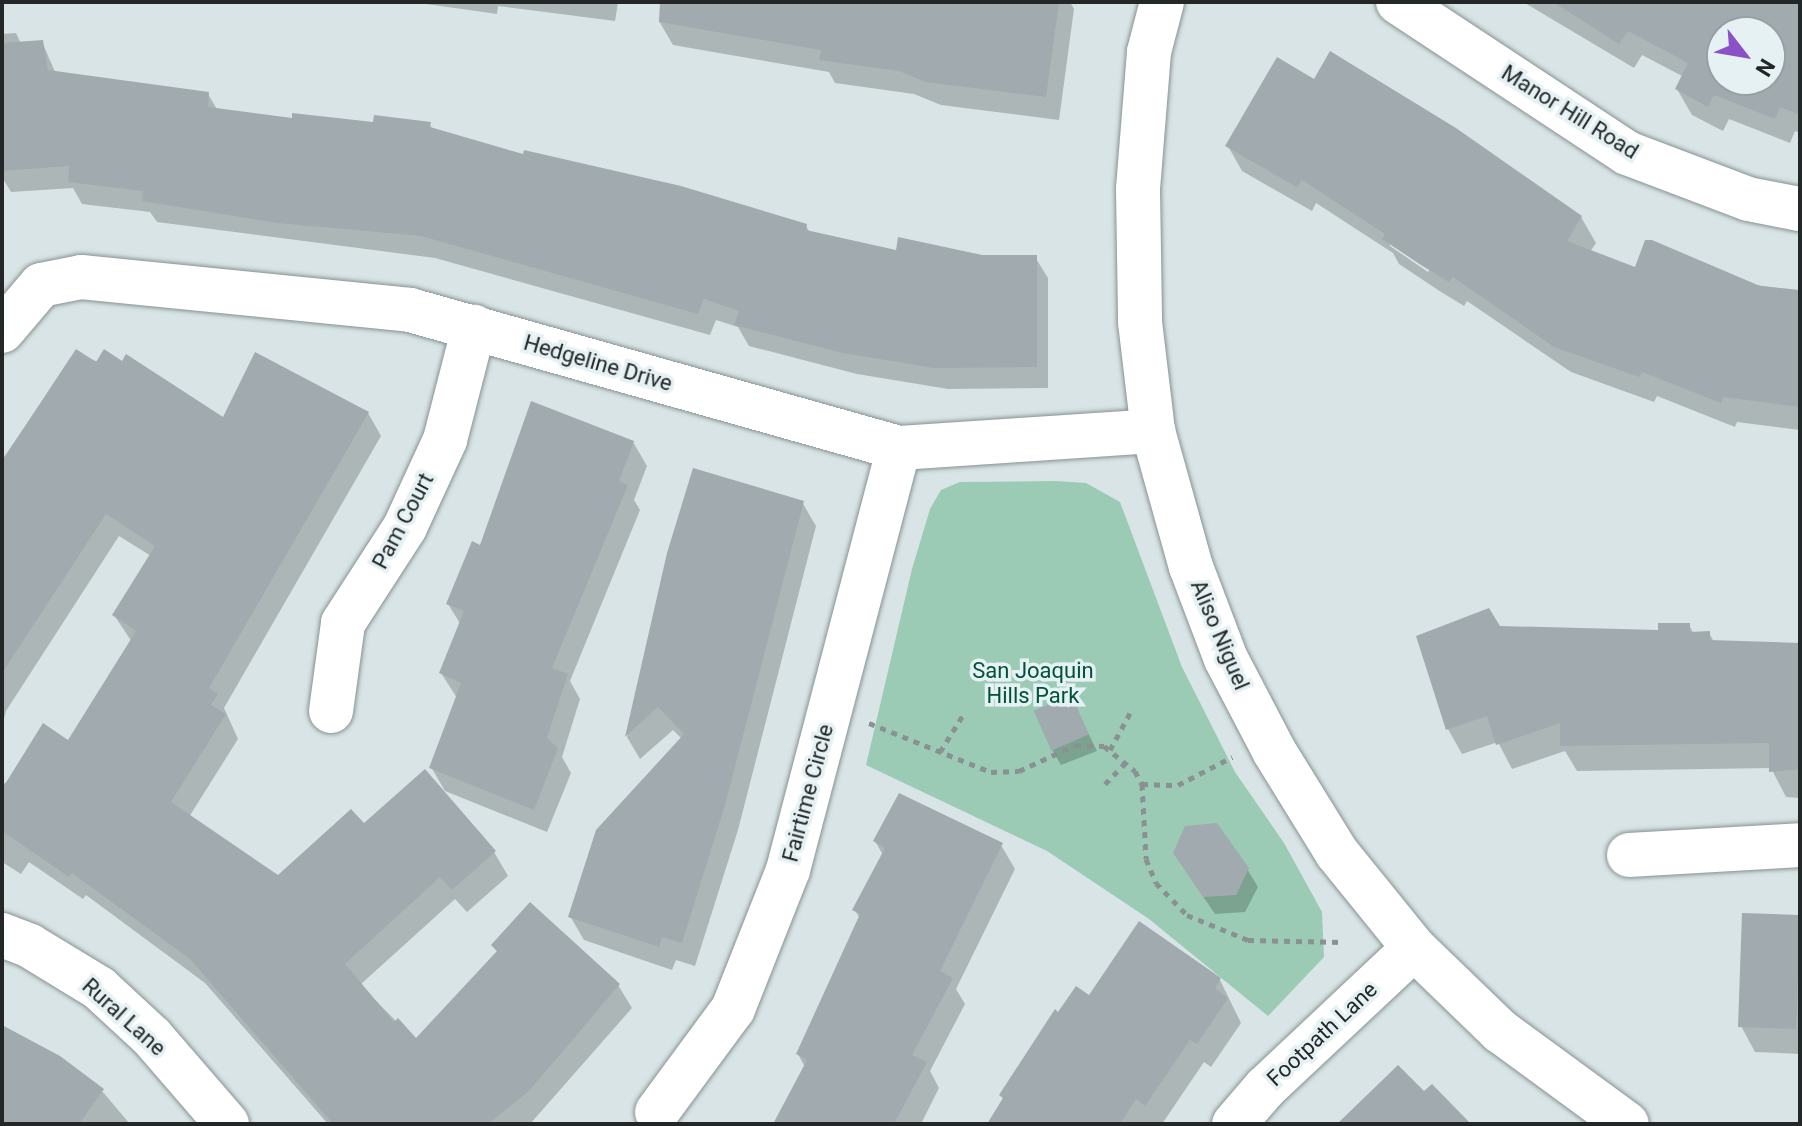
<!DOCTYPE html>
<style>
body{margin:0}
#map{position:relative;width:1802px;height:1126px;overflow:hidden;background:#d8e4e5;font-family:Roboto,sans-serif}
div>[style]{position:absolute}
.green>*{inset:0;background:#9bcbb4}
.shadow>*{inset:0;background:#0003}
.building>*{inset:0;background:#a1abaf;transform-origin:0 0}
.path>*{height:5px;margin-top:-2.5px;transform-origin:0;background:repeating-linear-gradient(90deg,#899192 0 6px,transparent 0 12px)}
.roads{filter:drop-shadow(0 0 2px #879293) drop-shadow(0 0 2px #879293)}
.minor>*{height:44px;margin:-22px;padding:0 22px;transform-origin:22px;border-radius:22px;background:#fff}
.tertiary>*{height:44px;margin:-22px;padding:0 22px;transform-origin:22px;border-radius:22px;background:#fff}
span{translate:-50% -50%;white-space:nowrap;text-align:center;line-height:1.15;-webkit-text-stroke:7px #e5f1f3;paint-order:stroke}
.street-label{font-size:22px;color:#232728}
.park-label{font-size:22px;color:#005339}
.frame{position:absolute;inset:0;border:4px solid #232728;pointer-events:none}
.north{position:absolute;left:1706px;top:16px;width:80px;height:80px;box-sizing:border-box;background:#e5f1f3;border:2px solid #97a0a2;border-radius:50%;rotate:121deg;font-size:22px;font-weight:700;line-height:32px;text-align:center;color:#232728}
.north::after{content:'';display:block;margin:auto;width:28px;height:36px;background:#8b51c7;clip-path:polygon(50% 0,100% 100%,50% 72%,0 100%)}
</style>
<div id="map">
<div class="green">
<i style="clip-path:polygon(1055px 481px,1086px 483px,1120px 502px,1182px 667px,1235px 772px,1284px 843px,1322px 912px,1324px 957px,1268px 1016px,1149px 919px,1047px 851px,866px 765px,912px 569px,930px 509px,941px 490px,960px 482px)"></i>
</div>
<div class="shadow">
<i style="clip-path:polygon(412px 2px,618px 2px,615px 21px,498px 6px,497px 14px)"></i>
<i style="clip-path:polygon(662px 2px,1070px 2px,1074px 9px,1059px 120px,941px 105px,914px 94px,835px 83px,829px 72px,673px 45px,659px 21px)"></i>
<i style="clip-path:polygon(evenodd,1523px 2px,1799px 2px,1800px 133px,1795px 131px,1790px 143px,1729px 119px,1723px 131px,1692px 115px,1677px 89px,1684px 77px,1642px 55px,1634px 68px,1523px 2px,1722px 32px,1770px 32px,1770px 80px,1722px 80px,1722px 32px)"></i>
<i style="clip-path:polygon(16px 33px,21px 44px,42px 42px,56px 74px,208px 94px,218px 111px,293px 120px,429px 124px,433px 130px,524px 157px,806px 226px,810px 233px,898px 252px,1035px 257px,1048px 278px,1048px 388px,948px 389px,857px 374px,749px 346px,738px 327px,716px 320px,710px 335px,435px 258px,157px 222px,150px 212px,82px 204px,73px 188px,11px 192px,2px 177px,2px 34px)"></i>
<i style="clip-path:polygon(evenodd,1315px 81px,1581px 217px,1596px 243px,1590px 252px,1636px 269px,1800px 291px,1800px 430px,1737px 422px,1735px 427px,1657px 396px,1654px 402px,1571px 372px,1467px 301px,1464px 306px,1438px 290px,1399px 264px,1393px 253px,1316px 203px,1312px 211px,1242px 171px,1228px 146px,1315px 81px,1390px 241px,1430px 269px,1428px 272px,1390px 246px,1390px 241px)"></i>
<i style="clip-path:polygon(76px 352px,224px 420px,368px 413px,381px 436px,224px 708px,238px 739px,189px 817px,279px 878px,364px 826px,494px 852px,508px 876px,467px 912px,455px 899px,360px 985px,416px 1041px,498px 953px,493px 946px,618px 985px,632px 1008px,530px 1124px,328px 1124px,205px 983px,86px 895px,83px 899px,29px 862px,21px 874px,2px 862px,2px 785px,68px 743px,132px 642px,114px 615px,151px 556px,119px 536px,6px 711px,2px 727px,2px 460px)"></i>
<i style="clip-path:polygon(633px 442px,647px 466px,634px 500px,640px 510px,570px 681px,580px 699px,562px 757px,571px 773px,547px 832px,445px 791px,431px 767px,457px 698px,441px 673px,461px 625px,448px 604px,482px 548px)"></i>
<i style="clip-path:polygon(802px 502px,816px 526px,738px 830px,695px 966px,676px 960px,672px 970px,584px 940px,570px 916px,682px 739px,673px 730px,640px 759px,627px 737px,669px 553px)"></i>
<i style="clip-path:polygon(1689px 625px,1694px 634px,1709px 633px,1714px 642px,1800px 644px,1800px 798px,1786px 797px,1771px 768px,1577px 771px,1565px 751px,1512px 769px,1498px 742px,1462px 754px,1448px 729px,1499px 628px,1660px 632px)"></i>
<i style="clip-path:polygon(1070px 696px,1097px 751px,1061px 765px,1051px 748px)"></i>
<i style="clip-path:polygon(875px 841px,1001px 845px,1015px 869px,956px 989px,965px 1004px,930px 1071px,939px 1088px,921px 1124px,776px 1124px,805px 1067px,798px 1054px,860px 919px,855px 910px,883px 855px)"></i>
<i style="clip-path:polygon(1247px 869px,1258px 887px,1245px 912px,1215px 914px,1185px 870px)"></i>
<i style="clip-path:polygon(1800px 916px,1800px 1054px,1755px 1052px,1741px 1026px)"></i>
<i style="clip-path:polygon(1220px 980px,1241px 1023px,1211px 1067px,1204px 1062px,1162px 1124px,988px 1124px,1059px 1014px,1089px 998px)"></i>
<i style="clip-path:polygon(2px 1026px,102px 1091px,130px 1124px,2px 1124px)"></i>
</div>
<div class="building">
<i style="clip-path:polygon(660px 2px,1059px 2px,1046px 97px,926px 82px,899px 71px,819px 60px,821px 50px,659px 22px)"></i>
<i style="clip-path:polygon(evenodd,1553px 2px,1800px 2px,1800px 115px,1780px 107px,1775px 119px,1714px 95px,1708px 107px,1675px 89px,1688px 63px,1628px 31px,1619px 44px,1553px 2px,1722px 32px,1770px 32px,1770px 80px,1722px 80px,1722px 32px)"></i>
<i style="clip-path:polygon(43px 40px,48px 70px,209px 92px,208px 107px,292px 118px,292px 113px,373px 122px,374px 115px,431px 122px,430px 127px,523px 154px,524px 150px,681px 186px,807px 224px,806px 230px,896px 250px,898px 237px,982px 255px,1037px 255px,1037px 367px,934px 368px,843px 353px,734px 325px,739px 311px,704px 299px,698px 314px,421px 236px,277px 223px,142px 201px,143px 191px,68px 182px,69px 166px,2px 171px,2px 43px)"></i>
<i style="clip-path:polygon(1330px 51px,1456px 128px,1582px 216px,1567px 241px,1635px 267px,1645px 240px,1652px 240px,1760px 286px,1800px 290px,1800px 407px,1723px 397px,1721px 403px,1642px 372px,1639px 377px,1554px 347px,1453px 277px,1449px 282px,1421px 265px,1382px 239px,1385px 234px,1302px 180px,1297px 187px,1225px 146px,1277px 57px,1314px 79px)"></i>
<i style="clip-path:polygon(76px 349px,96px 362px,104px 349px,122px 361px,126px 354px,223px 417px,255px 352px,369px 412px,209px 688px,218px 694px,211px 705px,226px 714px,171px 802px,278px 875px,351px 809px,364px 823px,425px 769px,496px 851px,452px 890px,440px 877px,345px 964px,394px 1022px,398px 1018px,416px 1038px,497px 951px,491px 945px,530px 902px,620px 984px,529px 1091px,488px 1124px,333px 1124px,190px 959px,72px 873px,69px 877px,2px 831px,2px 789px,43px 723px,68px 740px,136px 631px,112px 615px,155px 546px,106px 514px,2px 673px,2px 461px)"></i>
<i style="clip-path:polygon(531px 401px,634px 441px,619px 481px,628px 485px,552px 668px,568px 674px,547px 738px,558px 748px,534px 810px,429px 768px,461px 683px,439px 673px,464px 611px,446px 604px,472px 541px,480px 545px)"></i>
<i style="clip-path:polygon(693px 468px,804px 501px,725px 805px,682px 943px,662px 937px,659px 947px,568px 917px,596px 830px,684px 734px,658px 707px,625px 737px,667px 553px)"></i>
<i style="clip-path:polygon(1489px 608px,1500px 626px,1658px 630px,1658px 623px,1690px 623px,1690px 632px,1710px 631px,1710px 640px,1800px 643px,1800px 769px,1769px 772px,1769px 743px,1560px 746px,1560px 723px,1496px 745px,1487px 716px,1446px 730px,1416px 636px)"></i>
<i style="left:1071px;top:694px;width:44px;height:41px;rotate:66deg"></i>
<i style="clip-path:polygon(899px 793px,1003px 843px,940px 971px,953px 978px,912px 1055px,927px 1062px,894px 1124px,773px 1124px,807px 1060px,796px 1054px,860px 914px,852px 910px,885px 848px,873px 841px)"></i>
<i style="clip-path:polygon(1217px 823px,1249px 868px,1236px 895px,1203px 897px,1173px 853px,1185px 826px)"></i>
<i style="left:1742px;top:913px;width:58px;height:114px;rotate:2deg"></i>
<i style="clip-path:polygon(1139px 921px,1221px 978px,1215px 988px,1228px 998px,1197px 1044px,1190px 1040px,1145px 1106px,1136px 1099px,1120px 1124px,987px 1124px,1003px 1098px,999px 1095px,1055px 1009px,1058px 1012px,1076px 986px,1089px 995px)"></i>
<i style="clip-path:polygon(2px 1025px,60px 1056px,104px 1089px,79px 1124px,2px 1124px)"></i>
<i style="clip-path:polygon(1398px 1065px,1424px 1091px,1432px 1084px,1471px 1124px,1337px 1124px)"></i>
</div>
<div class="path">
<i style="left:869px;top:723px;width:131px;rotate:21.9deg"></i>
<i style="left:991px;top:772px;width:28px;rotate:-2deg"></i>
<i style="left:1019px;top:771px;width:62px;rotate:-24.9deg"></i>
<i style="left:1075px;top:745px;width:29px;rotate:2deg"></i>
<i style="left:1104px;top:746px;width:40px;rotate:39deg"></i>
<i style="left:1135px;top:771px;width:15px;rotate:62deg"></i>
<i style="left:1142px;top:784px;width:36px;rotate:2deg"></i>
<i style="left:1178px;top:785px;width:61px;rotate:-27.4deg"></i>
<i style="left:1110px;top:750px;width:42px;rotate:-61.6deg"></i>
<i style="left:940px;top:752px;width:44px;rotate:-58.1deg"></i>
<i style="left:1105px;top:784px;width:30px;rotate:-46deg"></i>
<i style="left:1142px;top:784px;width:75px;rotate:86.9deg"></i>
<i style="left:1146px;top:859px;width:26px;rotate:67deg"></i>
<i style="left:1156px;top:883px;width:45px;rotate:45.9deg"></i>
<i style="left:1187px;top:915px;width:66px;rotate:22.3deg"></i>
<i style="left:1248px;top:940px;width:95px;rotate:1.2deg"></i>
</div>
<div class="roads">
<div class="minor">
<i style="left:1398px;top:2px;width:274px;rotate:33.4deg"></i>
<i style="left:1627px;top:153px;width:129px;rotate:20.8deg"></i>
<i style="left:1748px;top:199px;width:53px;rotate:10.9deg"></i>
<i style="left:2px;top:331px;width:60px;rotate:-49.7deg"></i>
<i style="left:41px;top:285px;width:41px;rotate:-11.3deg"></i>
<i style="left:81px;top:277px;width:331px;rotate:5.7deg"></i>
<i style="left:410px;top:310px;width:508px;rotate:15.76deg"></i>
<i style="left:899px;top:448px;width:255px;rotate:-3.8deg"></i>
<i style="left:331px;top:711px;width:89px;rotate:-82.2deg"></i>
<i style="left:343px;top:623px;width:114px;rotate:-57.1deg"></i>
<i style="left:405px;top:527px;width:96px;rotate:-65.3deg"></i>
<i style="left:445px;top:440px;width:117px;rotate:-75.6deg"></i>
<i style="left:1629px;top:855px;width:171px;rotate:-3.3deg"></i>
<i style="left:2px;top:935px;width:30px;rotate:21deg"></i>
<i style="left:30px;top:946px;width:81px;rotate:31.3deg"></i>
<i style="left:99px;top:988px;width:72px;rotate:42.8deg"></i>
<i style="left:152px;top:1037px;width:115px;rotate:49.2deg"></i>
<i style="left:657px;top:1112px;width:128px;rotate:-53.6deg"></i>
<i style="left:733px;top:1009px;width:149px;rotate:-68.4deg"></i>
<i style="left:788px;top:870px;width:436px;rotate:-75.3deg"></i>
<i style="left:1234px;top:1124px;width:48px;rotate:-49.3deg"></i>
<i style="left:1265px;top:1088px;width:204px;rotate:-43.2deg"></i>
</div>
<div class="tertiary">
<i style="left:1162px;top:2px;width:52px;rotate:104.6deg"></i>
<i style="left:1149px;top:52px;width:137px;rotate:94.6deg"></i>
<i style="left:1138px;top:189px;width:133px;rotate:89.1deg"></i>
<i style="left:1140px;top:322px;width:110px;rotate:83.2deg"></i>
<i style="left:1153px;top:431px;width:141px;rotate:74.4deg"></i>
<i style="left:1191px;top:567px;width:98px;rotate:69.2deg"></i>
<i style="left:1226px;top:659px;width:104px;rotate:62.4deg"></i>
<i style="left:1274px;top:751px;width:120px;rotate:58.3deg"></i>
<i style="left:1337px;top:853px;width:122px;rotate:51deg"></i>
<i style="left:1414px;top:948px;width:120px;rotate:44deg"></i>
<i style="left:1500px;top:1031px;width:157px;rotate:36.2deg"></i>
</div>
</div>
<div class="street-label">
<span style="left:1570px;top:112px;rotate:32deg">Manor Hill Road</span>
<span style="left:598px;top:363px;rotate:16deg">Hedgeline Drive</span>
<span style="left:403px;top:521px;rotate:-62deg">Pam Court</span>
<span style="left:1220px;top:635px;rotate:67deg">Aliso Niguel</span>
<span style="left:808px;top:793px;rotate:-75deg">Fairtime Circle</span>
<span style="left:124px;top:1017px;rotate:42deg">Rural Lane</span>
<span style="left:1322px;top:1034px;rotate:-43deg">Footpath Lane</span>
</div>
<div class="park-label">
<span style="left:1033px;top:683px">San Joaquin<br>Hills Park</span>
</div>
<div class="frame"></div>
<div class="north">N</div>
</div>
